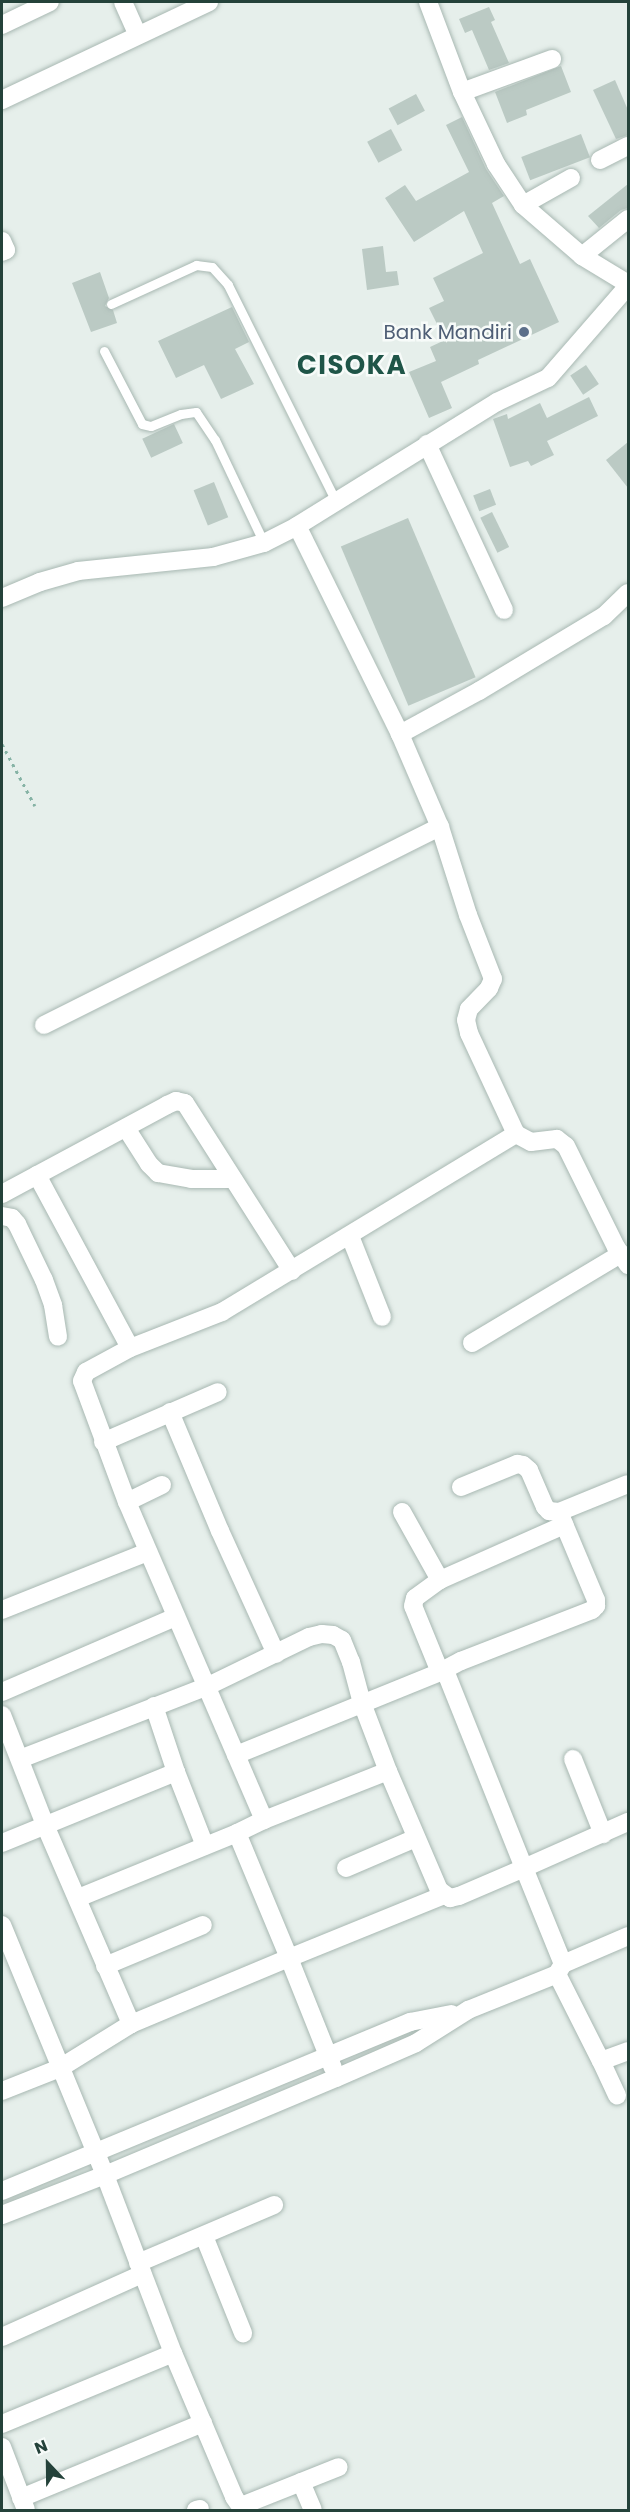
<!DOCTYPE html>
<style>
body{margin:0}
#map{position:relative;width:630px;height:2512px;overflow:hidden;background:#e6efeb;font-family:Poppins,sans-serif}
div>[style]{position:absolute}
.building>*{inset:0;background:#bbcac4;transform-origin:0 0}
.path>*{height:3px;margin-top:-1.5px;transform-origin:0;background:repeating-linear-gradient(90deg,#86b3a5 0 3px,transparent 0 7.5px)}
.roads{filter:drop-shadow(0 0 2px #a8b8b2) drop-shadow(0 0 2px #a8b8b2)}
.lane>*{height:9px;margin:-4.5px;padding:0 4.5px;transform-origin:4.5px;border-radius:4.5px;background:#fff}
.street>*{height:18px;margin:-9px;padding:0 9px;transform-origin:9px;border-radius:9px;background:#fff}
.secondary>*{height:18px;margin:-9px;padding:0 9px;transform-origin:9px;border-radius:9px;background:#fff}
.dots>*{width:16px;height:16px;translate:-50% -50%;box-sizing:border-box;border:3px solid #f7fbf9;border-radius:50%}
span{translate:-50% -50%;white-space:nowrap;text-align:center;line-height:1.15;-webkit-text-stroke:5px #f7fbf9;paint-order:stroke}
.service-label{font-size:20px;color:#4e5e75}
.right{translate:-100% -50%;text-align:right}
.district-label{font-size:26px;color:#1f5548;font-weight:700;letter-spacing:1.5px}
.frame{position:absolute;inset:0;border:3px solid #24423a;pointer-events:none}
.north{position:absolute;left:18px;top:2434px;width:60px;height:60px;-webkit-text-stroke:4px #f7fbf9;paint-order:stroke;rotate:338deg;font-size:16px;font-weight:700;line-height:24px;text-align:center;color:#24423a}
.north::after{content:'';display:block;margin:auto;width:21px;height:27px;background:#24423a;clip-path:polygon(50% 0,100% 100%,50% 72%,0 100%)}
</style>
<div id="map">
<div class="building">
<i style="clip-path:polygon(489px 7px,495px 20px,491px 22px,509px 63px,489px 70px,472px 30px,465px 33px,459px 19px)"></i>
<i style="clip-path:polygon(561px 66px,571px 92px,526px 110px,527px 115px,507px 123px,495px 92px)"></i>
<i style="clip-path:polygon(615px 80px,628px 110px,628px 135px,616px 139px,593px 90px)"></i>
<i style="left:416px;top:94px;width:19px;height:31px;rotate:62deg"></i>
<i style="clip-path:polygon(462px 117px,486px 169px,504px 196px,492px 203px,520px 264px,530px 259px,559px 322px,478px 360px,479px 364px,441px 382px,452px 408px,429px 418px,409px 372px,436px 361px,430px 347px,445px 340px,429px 308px,444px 301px,433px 278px,483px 253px,464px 211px,414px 242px,385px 198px,405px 185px,416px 201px,469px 172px,446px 125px)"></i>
<i style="left:391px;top:129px;width:24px;height:27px;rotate:62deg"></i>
<i style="left:581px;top:134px;width:25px;height:64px;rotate:69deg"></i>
<i style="clip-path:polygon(628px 184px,628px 208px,621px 210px,599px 228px,588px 216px)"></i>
<i style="clip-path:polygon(383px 246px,386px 272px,397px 271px,399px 285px,367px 290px,362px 249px)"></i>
<i style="clip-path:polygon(100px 272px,109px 298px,105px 306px,113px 310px,117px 323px,91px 332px,72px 283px)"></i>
<i style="clip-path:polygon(232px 307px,249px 342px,235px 349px,254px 384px,221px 399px,204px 365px,176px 378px,158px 341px)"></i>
<i style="left:586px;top:365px;width:23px;height:19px;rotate:56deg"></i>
<i style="clip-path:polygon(589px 397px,598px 416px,547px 441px,554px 455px,531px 466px,528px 461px,510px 467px,493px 419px,507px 414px,508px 419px,540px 403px,547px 418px)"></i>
<i style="left:174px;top:424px;width:21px;height:35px;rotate:65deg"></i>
<i style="clip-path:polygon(628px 442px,628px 488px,606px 460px)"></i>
<i style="left:214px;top:482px;width:38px;height:22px;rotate:68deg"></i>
<i style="left:490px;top:489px;width:17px;height:18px;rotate:69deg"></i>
<i style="left:492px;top:512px;width:39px;height:13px;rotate:64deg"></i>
<i style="left:408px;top:518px;width:173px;height:73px;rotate:67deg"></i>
</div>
<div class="path">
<i style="left:2px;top:744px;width:70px;rotate:62deg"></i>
</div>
<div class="roads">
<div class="lane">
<i style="left:111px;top:304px;width:94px;rotate:-24.6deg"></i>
<i style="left:196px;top:265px;width:16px;rotate:7deg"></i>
<i style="left:212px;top:267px;width:24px;rotate:48deg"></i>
<i style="left:228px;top:285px;width:242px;rotate:63.5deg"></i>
<i style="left:104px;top:351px;width:82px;rotate:62.5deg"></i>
<i style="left:142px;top:424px;width:9px;rotate:13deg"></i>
<i style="left:151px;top:426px;width:32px;rotate:-22deg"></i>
<i style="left:181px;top:414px;width:15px;rotate:-8deg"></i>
<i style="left:196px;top:412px;width:34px;rotate:56deg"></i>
<i style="left:215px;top:440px;width:114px;rotate:64.6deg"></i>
</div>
<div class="street">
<i style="left:123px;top:2px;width:36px;rotate:66deg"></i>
<i style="left:2px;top:25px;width:53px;rotate:-25.6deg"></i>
<i style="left:462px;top:92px;width:96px;rotate:-20.1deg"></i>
<i style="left:2px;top:100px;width:229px;rotate:-25.3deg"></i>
<i style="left:600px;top:160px;width:31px;rotate:-27deg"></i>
<i style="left:523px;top:205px;width:55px;rotate:-29.4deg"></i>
<i style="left:2px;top:241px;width:10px;rotate:66deg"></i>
<i style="left:6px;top:250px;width:4px;rotate:153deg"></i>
<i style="left:582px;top:256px;width:59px;rotate:-38.8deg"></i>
<i style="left:427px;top:444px;width:183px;rotate:65.1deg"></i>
<i style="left:400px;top:734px;width:90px;rotate:-28.6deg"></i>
<i style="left:479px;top:691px;width:146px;rotate:-31deg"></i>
<i style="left:604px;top:616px;width:33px;rotate:-44deg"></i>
<i style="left:44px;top:1025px;width:443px;rotate:-26.6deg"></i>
<i style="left:126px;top:1128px;width:43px;rotate:57.4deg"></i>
<i style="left:149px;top:1164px;width:13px;rotate:45deg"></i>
<i style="left:158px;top:1173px;width:34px;rotate:10deg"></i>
<i style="left:191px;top:1179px;width:42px"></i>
<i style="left:516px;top:1134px;width:17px;rotate:28deg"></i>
<i style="left:531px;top:1142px;width:26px;rotate:-7deg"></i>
<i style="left:557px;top:1139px;width:11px;rotate:38deg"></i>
<i style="left:566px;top:1146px;width:113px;rotate:63.7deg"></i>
<i style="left:616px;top:1247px;width:22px;rotate:56deg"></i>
<i style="left:37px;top:1175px;width:196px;rotate:61.7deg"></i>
<i style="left:2px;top:1194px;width:187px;rotate:-28.3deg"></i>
<i style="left:167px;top:1105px;width:10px;rotate:-24deg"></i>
<i style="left:176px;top:1101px;width:9px;rotate:13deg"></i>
<i style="left:185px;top:1103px;width:199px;rotate:57.5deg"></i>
<i style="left:2px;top:1216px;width:10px;rotate:11deg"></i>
<i style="left:12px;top:1218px;width:8px;rotate:50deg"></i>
<i style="left:17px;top:1224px;width:62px;rotate:64.3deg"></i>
<i style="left:44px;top:1280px;width:27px;rotate:70deg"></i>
<i style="left:53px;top:1305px;width:32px;rotate:81deg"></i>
<i style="left:350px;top:1236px;width:87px;rotate:68.4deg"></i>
<i style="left:472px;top:1343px;width:174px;rotate:-30.9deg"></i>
<i style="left:170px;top:1412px;width:129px;rotate:67.2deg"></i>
<i style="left:220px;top:1531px;width:135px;rotate:65.5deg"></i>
<i style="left:103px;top:1442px;width:125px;rotate:-23.5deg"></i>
<i style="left:461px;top:1487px;width:61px;rotate:-22.3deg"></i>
<i style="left:517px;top:1464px;width:6px;rotate:9deg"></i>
<i style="left:523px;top:1465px;width:8px;rotate:40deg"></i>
<i style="left:529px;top:1470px;width:40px;rotate:66.6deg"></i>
<i style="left:545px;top:1507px;width:6px;rotate:45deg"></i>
<i style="left:549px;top:1511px;width:10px;rotate:6deg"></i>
<i style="left:127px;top:1502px;width:39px;rotate:-26deg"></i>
<i style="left:402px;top:1512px;width:78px;rotate:60.8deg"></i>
<i style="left:2px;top:1610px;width:157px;rotate:-21.7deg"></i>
<i style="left:440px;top:1672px;width:71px;rotate:-112.2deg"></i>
<i style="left:413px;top:1606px;width:8px;rotate:-76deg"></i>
<i style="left:415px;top:1598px;width:31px;rotate:-36deg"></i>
<i style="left:440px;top:1580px;width:136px;rotate:-23.9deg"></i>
<i style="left:2px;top:1692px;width:189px;rotate:-23.4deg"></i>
<i style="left:154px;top:1706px;width:70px;rotate:71.6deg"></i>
<i style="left:176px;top:1772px;width:79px;rotate:68.6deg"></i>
<i style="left:2px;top:1715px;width:118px;rotate:68.6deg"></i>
<i style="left:45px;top:1825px;width:217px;rotate:66.6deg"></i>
<i style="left:236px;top:1755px;width:220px;rotate:-22.1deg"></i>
<i style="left:440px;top:1672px;width:24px;rotate:-28deg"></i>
<i style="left:461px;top:1661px;width:141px;rotate:-21.3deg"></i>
<i style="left:592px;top:1610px;width:6px;rotate:-45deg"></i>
<i style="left:596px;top:1606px;width:6px;rotate:-90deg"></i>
<i style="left:596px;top:1600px;width:95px;rotate:-112.8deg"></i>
<i style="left:559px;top:1512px;width:74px;rotate:-22.1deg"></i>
<i style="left:20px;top:1759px;width:202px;rotate:-21.2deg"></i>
<i style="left:208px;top:1686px;width:112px;rotate:-25.9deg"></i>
<i style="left:309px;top:1637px;width:13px;rotate:-13deg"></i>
<i style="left:322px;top:1634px;width:11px;rotate:5deg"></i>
<i style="left:333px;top:1635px;width:10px;rotate:29deg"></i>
<i style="left:342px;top:1640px;width:24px;rotate:68deg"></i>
<i style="left:351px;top:1662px;width:42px;rotate:75deg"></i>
<i style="left:362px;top:1703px;width:73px;rotate:69.1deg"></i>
<i style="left:388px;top:1771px;width:129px;rotate:66.8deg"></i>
<i style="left:439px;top:1890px;width:14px;rotate:36deg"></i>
<i style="left:450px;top:1898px;width:9px;rotate:-13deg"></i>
<i style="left:459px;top:1896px;width:71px;rotate:-23.3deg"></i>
<i style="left:524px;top:1868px;width:213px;rotate:-111.8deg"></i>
<i style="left:573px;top:1759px;width:81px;rotate:68.2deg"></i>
<i style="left:264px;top:1820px;width:346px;rotate:-113.3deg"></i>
<i style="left:127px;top:1502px;width:129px;rotate:-110.4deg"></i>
<i style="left:82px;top:1381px;width:10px;rotate:-66deg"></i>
<i style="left:86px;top:1372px;width:50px;rotate:-28.6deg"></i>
<i style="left:130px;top:1348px;width:99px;rotate:-21.4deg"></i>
<i style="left:222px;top:1312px;width:344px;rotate:-31.2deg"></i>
<i style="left:516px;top:1134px;width:111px;rotate:-115deg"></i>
<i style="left:469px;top:1033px;width:13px;rotate:-103deg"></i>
<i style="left:466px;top:1020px;width:11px;rotate:-75deg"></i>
<i style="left:469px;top:1009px;width:29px;rotate:-46deg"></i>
<i style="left:489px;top:988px;width:10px;rotate:-66deg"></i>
<i style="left:493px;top:979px;width:69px;rotate:-111.3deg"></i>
<i style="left:468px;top:915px;width:92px;rotate:-107.7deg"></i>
<i style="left:440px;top:827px;width:101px;rotate:-113.3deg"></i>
<i style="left:400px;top:734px;width:232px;rotate:-116.3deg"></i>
<i style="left:237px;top:1833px;width:135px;rotate:67.4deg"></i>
<i style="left:289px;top:1958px;width:167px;rotate:-22.1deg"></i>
<i style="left:2px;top:1843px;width:188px;rotate:-22.2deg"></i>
<i style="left:346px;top:1868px;width:76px;rotate:-23.2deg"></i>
<i style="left:78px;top:1898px;width:172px;rotate:-22.2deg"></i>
<i style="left:237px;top:1833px;width:30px;rotate:-26deg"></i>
<i style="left:264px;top:1820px;width:133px;rotate:-21.6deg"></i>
<i style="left:2px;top:1925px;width:270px;rotate:67.6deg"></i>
<i style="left:105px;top:2175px;width:191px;rotate:69.1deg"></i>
<i style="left:173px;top:2353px;width:156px;rotate:67deg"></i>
<i style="left:234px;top:2497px;width:16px;rotate:55deg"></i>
<i style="left:563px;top:1964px;width:104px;rotate:-112.1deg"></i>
<i style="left:524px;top:1868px;width:114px;rotate:-23.9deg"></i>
<i style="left:105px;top:1966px;width:106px;rotate:-22.7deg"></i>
<i style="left:557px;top:1974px;width:97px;rotate:63.2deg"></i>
<i style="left:601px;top:2061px;width:29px;rotate:-20deg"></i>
<i style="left:601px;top:2061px;width:38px;rotate:65deg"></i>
<i style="left:2px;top:2091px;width:62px;rotate:-21.6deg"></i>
<i style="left:60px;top:2068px;width:84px;rotate:-31.8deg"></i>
<i style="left:131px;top:2024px;width:171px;rotate:-22.7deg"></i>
<i style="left:289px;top:1958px;width:118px;rotate:68.2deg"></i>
<i style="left:2px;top:2191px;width:442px;rotate:-22.5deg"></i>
<i style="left:410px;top:2022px;width:42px;rotate:-11deg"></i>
<i style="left:2px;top:2215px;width:110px;rotate:-21.2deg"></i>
<i style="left:105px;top:2175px;width:251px;rotate:-22.8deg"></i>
<i style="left:336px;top:2078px;width:87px;rotate:-23.6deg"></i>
<i style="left:416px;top:2043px;width:62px;rotate:-32.4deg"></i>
<i style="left:468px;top:2010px;width:96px;rotate:-22deg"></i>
<i style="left:557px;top:1974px;width:12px;rotate:-59deg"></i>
<i style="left:563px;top:1964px;width:71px;rotate:-23.3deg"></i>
<i style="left:204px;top:2236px;width:105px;rotate:68.1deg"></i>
<i style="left:138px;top:2263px;width:148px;rotate:-23.1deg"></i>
<i style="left:2px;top:2337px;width:154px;rotate:-24.2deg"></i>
<i style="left:2px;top:2424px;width:185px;rotate:-22.5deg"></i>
<i style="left:2px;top:2447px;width:67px;rotate:69.1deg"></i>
<i style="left:301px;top:2482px;width:30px;rotate:67deg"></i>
<i style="left:21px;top:2498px;width:197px;rotate:-22.4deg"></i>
<i style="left:241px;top:2506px;width:105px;rotate:-21.7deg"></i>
<i style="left:196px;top:2510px;width:4px;rotate:-14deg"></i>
</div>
<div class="secondary">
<i style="left:428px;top:2px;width:96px;rotate:69.3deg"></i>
<i style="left:462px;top:92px;width:80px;rotate:64.7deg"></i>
<i style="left:496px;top:164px;width:49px;rotate:56.6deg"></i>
<i style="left:523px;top:205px;width:78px;rotate:40.8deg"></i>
<i style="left:582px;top:256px;width:54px;rotate:31.3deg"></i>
<i style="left:2px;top:598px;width:41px;rotate:-22.8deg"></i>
<i style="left:40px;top:582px;width:40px;rotate:-16deg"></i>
<i style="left:78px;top:571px;width:136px;rotate:-5.9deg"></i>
<i style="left:213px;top:557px;width:53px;rotate:-15.4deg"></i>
<i style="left:264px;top:543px;width:37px;rotate:-27deg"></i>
<i style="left:297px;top:526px;width:235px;rotate:-31.8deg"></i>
<i style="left:497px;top:402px;width:56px;rotate:-25.2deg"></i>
<i style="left:548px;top:378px;width:122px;rotate:-49deg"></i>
</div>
</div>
<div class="dots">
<i style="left:524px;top:332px;background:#5c6f8a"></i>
</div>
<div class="service-label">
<span class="right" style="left:512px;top:332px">Bank Mandiri</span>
</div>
<div class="district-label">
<span style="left:352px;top:366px">CISOKA</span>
</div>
<div class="frame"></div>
<div class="north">N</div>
</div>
